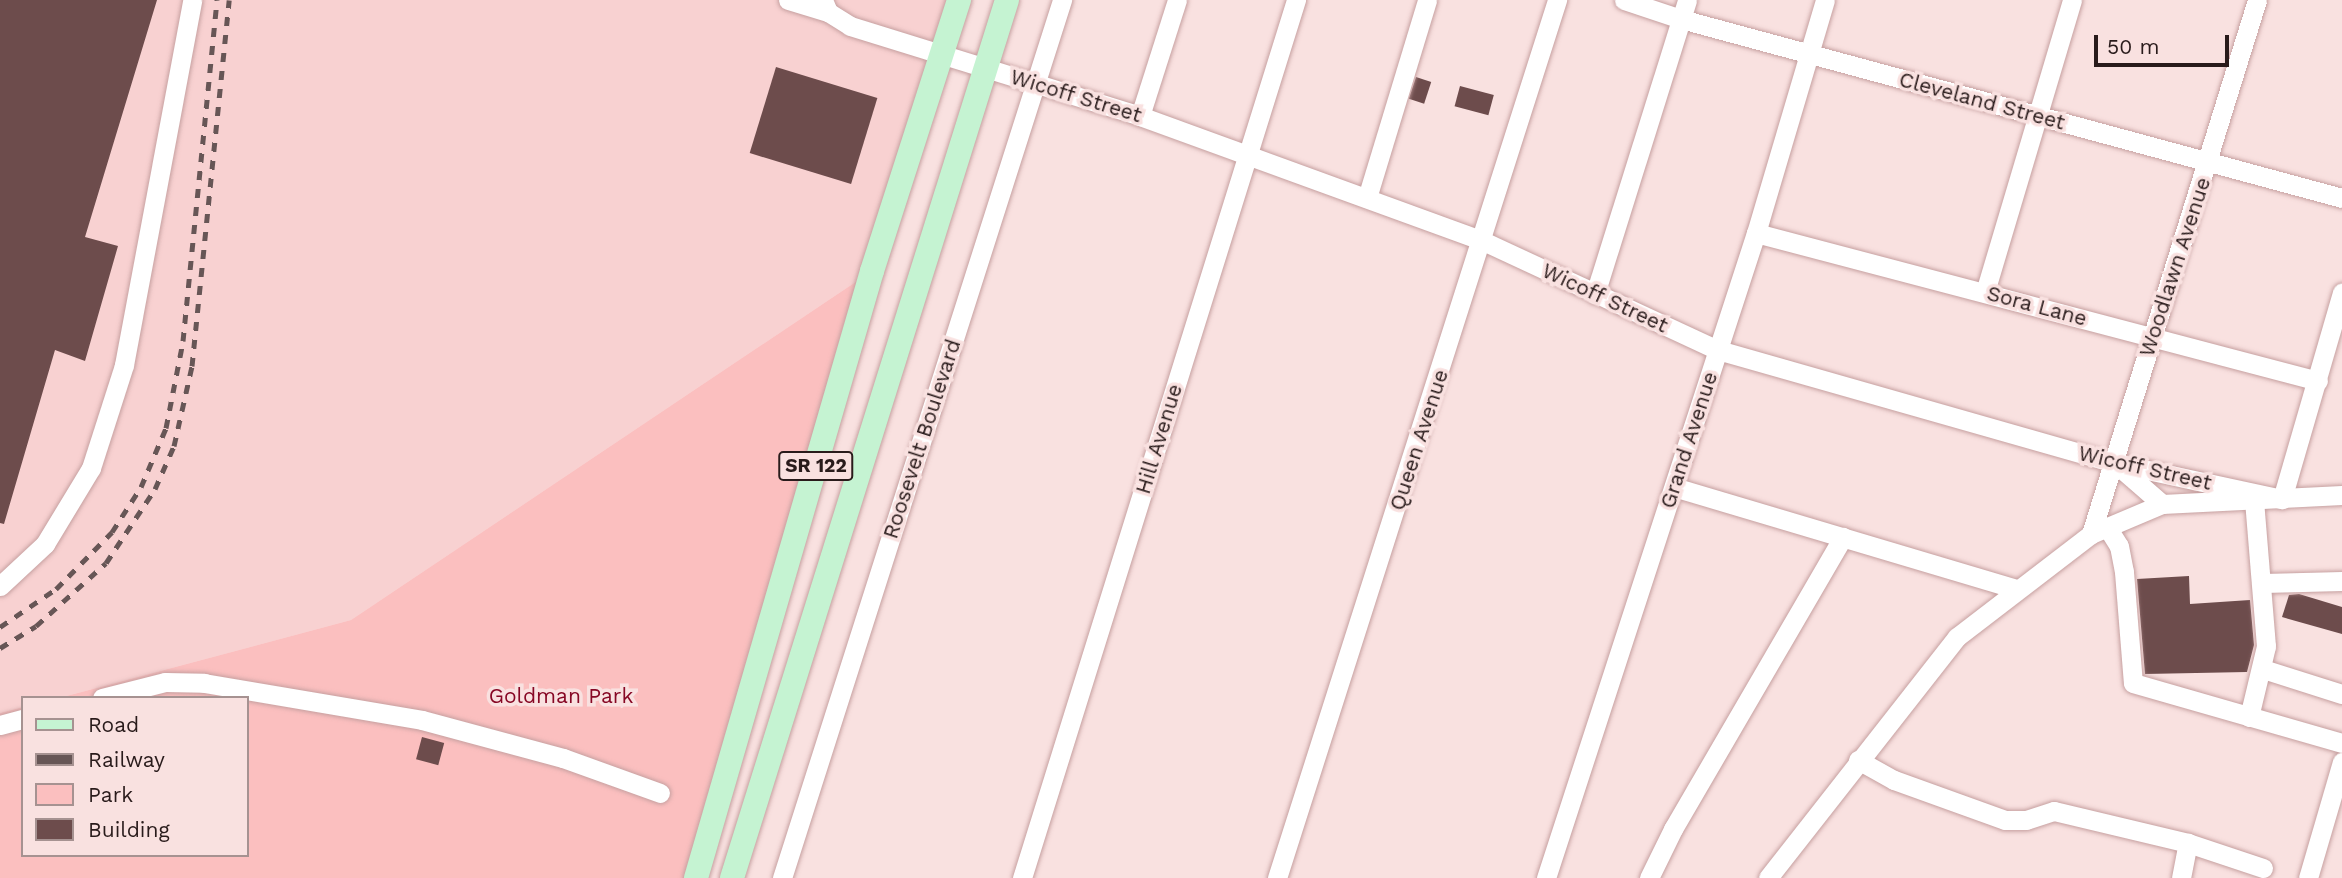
<!DOCTYPE html>
<style>
body{margin:0}
#map{position:relative;width:2342px;height:878px;overflow:hidden;background:#f9e1e0;font-family:"Work Sans",sans-serif}
div>[style]{position:absolute}
.built>*{inset:0;background:#f8d1d1}
.green>*{inset:0;background:#fbbfbf}
.building>*{inset:0;background:#6d4c4c;transform-origin:0 0}
.roads{filter:drop-shadow(0 0 2px #c6a0a0) drop-shadow(0 0 2px #c6a0a0)}
.minor>*{height:19px;margin:-9.5px;padding:0 9.5px;transform-origin:9.5px;border-radius:9.5px;background:#fff}
.major>*{height:24px;margin:-12px;padding:0 12px;transform-origin:12px;border-radius:12px;background:#c5f3d2}
.rail>*{height:5px;margin-top:-2.5px;transform-origin:0;background:repeating-linear-gradient(90deg,#675656 0 9px,transparent 0 18px)}
span{translate:-50% -50%;white-space:nowrap;text-align:center;line-height:1.15;-webkit-text-stroke:7px #f9e1e0;paint-order:stroke}
.shield-label span{padding:2px 5px;background:#f9e1e0;border:2px solid;border-radius:5px;-webkit-text-stroke-width:0}
.shield-label{font-size:19px;color:#291b1b;font-weight:700}
.street-label{font-size:21px;color:#291b1b}
.park-label{font-size:21px;color:#870825}
.legend{position:absolute;left:21px;top:696px;width:228px;height:161px;box-sizing:border-box;background:#f9e1e0;border:2px solid #a69291;margin:0;padding:9px 12px;list-style:none;font-size:21px;color:#291b1b}
.legend li{display:flex;align-items:center;gap:14px;height:35px}
.legend b{width:35px;border:2px solid #a69291}
.scale{position:absolute;left:2094px;top:35px;width:135px;height:32px;box-sizing:border-box;border:4px solid #291b1b;border-top:0;padding-left:9px;font-size:21px;line-height:24px;white-space:nowrap;color:#291b1b;-webkit-text-stroke:5px #f9e1e0;paint-order:stroke}
</style>
<div id="map">
<div class="built">
<i style="clip-path:polygon(0 0,959px 0,872px 271px,351px 620px,59px 698px,23px 698px,23px 707px,0 713px)"></i>
</div>
<div class="green">
<i style="clip-path:polygon(872px 271px,696px 878px,0 878px,0 713px,23px 707px,23px 855px,247px 855px,247px 698px,59px 698px,351px 620px)"></i>
</div>
<div class="building">
<i style="clip-path:polygon(0 0,157px 0,85px 237px,118px 246px,85px 361px,55px 350px,4px 524px,0 523px)"></i>
<i style="left:776px;top:67px;width:106px;height:90px;rotate:17deg"></i>
<i style="left:1416px;top:77px;width:16px;height:23px;rotate:18deg"></i>
<i style="left:1460px;top:86px;width:35px;height:21px;rotate:15deg"></i>
<i style="clip-path:polygon(2189px 576px,2190px 604px,2250px 600px,2254px 645px,2247px 672px,2145px 674px,2137px 579px)"></i>
<i style="clip-path:polygon(2299px 594px,2342px 607px,2342px 634px,2282px 617px,2289px 595px)"></i>
<i style="left:422px;top:737px;width:23px;height:23px;rotate:15deg"></i>
</div>
<div class="roads">
<div class="minor">
<i style="left:788px;top:0;width:42px;rotate:16.7deg"></i>
<i style="left:823px;top:0;width:13px;rotate:67deg"></i>
<i style="left:828px;top:12px;width:26px;rotate:32deg"></i>
<i style="left:850px;top:26px;width:304px;rotate:17.2deg"></i>
<i style="left:1140px;top:116px;width:365px;rotate:20deg"></i>
<i style="left:1483px;top:241px;width:259px;rotate:24.9deg"></i>
<i style="left:1718px;top:350px;width:413px;rotate:15.9deg"></i>
<i style="left:2115px;top:463px;width:171px;rotate:12.2deg"></i>
<i style="left:1624px;top:0;width:60px;rotate:18.4deg"></i>
<i style="left:1681px;top:19px;width:685px;rotate:15.15deg"></i>
<i style="left:1140px;top:116px;width:122px;rotate:-72.3deg"></i>
<i style="left:1367px;top:198px;width:207px;rotate:-73.1deg"></i>
<i style="left:1756px;top:233px;width:581px;rotate:14.75deg"></i>
<i style="left:1985px;top:292px;width:305px;rotate:-73.4deg"></i>
<i style="left:1595px;top:294px;width:308px;rotate:-72.6deg"></i>
<i style="left:2116px;top:464px;width:61px;rotate:41deg"></i>
<i style="left:1674px;top:487px;width:357px;rotate:16.6deg"></i>
<i style="left:2282px;top:499px;width:215px;rotate:-73.8deg"></i>
<i style="left:2107px;top:527px;width:22px;rotate:58deg"></i>
<i style="left:2119px;top:546px;width:26px;rotate:79deg"></i>
<i style="left:2124px;top:572px;width:111px;rotate:85.4deg"></i>
<i style="left:2133px;top:683px;width:217px;rotate:16deg"></i>
<i style="left:2091px;top:534px;width:559px;rotate:-72.73deg"></i>
<i style="left:2263px;top:583px;width:79px;rotate:-1.5deg"></i>
<i style="left:0;top:586px;width:62px;rotate:-43deg"></i>
<i style="left:45px;top:544px;width:89px;rotate:-58.8deg"></i>
<i style="left:91px;top:468px;width:108px;rotate:-72.2deg"></i>
<i style="left:124px;top:365px;width:371px;rotate:-79.4deg"></i>
<i style="left:2263px;top:669px;width:83px;rotate:17.6deg"></i>
<i style="left:102px;top:698px;width:65px;rotate:-14.3deg"></i>
<i style="left:165px;top:682px;width:39px;rotate:1deg"></i>
<i style="left:204px;top:683px;width:221px;rotate:9.6deg"></i>
<i style="left:422px;top:720px;width:146px;rotate:15.1deg"></i>
<i style="left:563px;top:758px;width:103px;rotate:19.8deg"></i>
<i style="left:2249px;top:717px;width:73px;rotate:-76.5deg"></i>
<i style="left:2266px;top:646px;width:147px;rotate:-94.7deg"></i>
<i style="left:0;top:725px;width:24px;rotate:-15deg"></i>
<i style="left:1858px;top:760px;width:41px;rotate:29.1deg"></i>
<i style="left:1894px;top:780px;width:118px;rotate:19.8deg"></i>
<i style="left:2005px;top:820px;width:21px"></i>
<i style="left:2026px;top:820px;width:29px;rotate:-18deg"></i>
<i style="left:2054px;top:811px;width:138px;rotate:13.4deg"></i>
<i style="left:2188px;top:843px;width:79px;rotate:18.4deg"></i>
<i style="left:782px;top:878px;width:922px;rotate:-72.31deg"></i>
<i style="left:1022px;top:878px;width:920px;rotate:-72.67deg"></i>
<i style="left:1277px;top:878px;width:922px;rotate:-72.31deg"></i>
<i style="left:1546px;top:878px;width:678px;rotate:-71.97deg"></i>
<i style="left:1756px;top:233px;width:243px;rotate:-73.5deg"></i>
<i style="left:1649px;top:878px;width:55px;rotate:-63.9deg"></i>
<i style="left:1673px;top:829px;width:338px;rotate:-59.8deg"></i>
<i style="left:1768px;top:878px;width:306px;rotate:-51.9deg"></i>
<i style="left:1957px;top:637px;width:169px;rotate:-37.5deg"></i>
<i style="left:2091px;top:534px;width:77px;rotate:-22.9deg"></i>
<i style="left:2162px;top:504px;width:180px;rotate:-2.9deg"></i>
<i style="left:2181px;top:878px;width:36px;rotate:-79deg"></i>
<i style="left:2308px;top:878px;width:121px;rotate:-73.7deg"></i>
</div>
<div class="major">
<i style="left:696px;top:878px;width:632px;rotate:-73.83deg"></i>
<i style="left:872px;top:271px;width:285px;rotate:-72.2deg"></i>
<i style="left:732px;top:878px;width:920px;rotate:-72.61deg"></i>
</div>
</div>
<div class="rail">
<i style="left:0;top:627px;width:68px;rotate:-34.2deg"></i>
<i style="left:56px;top:589px;width:80px;rotate:-45.5deg"></i>
<i style="left:112px;top:532px;width:54px;rotate:-57.2deg"></i>
<i style="left:141px;top:487px;width:64px;rotate:-67deg"></i>
<i style="left:166px;top:428px;width:89px;rotate:-78.9deg"></i>
<i style="left:183px;top:341px;width:343px;rotate:-84.3deg"></i>
<i style="left:0;top:648px;width:42px;rotate:-31.4deg"></i>
<i style="left:36px;top:626px;width:94px;rotate:-42deg"></i>
<i style="left:106px;top:563px;width:89px;rotate:-56.5deg"></i>
<i style="left:155px;top:489px;width:47px;rotate:-66.2deg"></i>
<i style="left:174px;top:446px;width:82px;rotate:-77.3deg"></i>
<i style="left:192px;top:366px;width:368px;rotate:-84.2deg"></i>
</div>
<div class="shield-label">
<span style="left:816px;top:466px">SR 122</span>
</div>
<div class="street-label">
<span style="left:1076px;top:96px;rotate:17deg">Wicoff Street</span>
<span style="left:1982px;top:101px;rotate:15deg">Cleveland Street</span>
<span style="left:2175px;top:267px;rotate:-72deg">Woodlawn Avenue</span>
<span style="left:1605px;top:298px;rotate:25deg">Wicoff Street</span>
<span style="left:2037px;top:306px;rotate:15deg">Sora Lane</span>
<span style="left:922px;top:439px;rotate:-72deg">Roosevelt Boulevard</span>
<span style="left:1159px;top:439px;rotate:-73deg">Hill Avenue</span>
<span style="left:1419px;top:440px;rotate:-72deg">Queen Avenue</span>
<span style="left:1689px;top:440px;rotate:-72deg">Grand Avenue</span>
<span style="left:2145px;top:468px;rotate:13deg">Wicoff Street</span>
</div>
<div class="park-label">
<span style="left:561px;top:696px">Goldman Park</span>
</div>
<ul class="legend">
<li><b style="height:9px;background:#c5f3d2"></b>Road</li>
<li><b style="height:9px;background:#675656"></b>Railway</li>
<li><b style="height:19px;background:#fbbfbf"></b>Park</li>
<li><b style="height:19px;background:#6d4c4c"></b>Building</li>
</ul>
<div class="scale">50 m</div>
</div>
